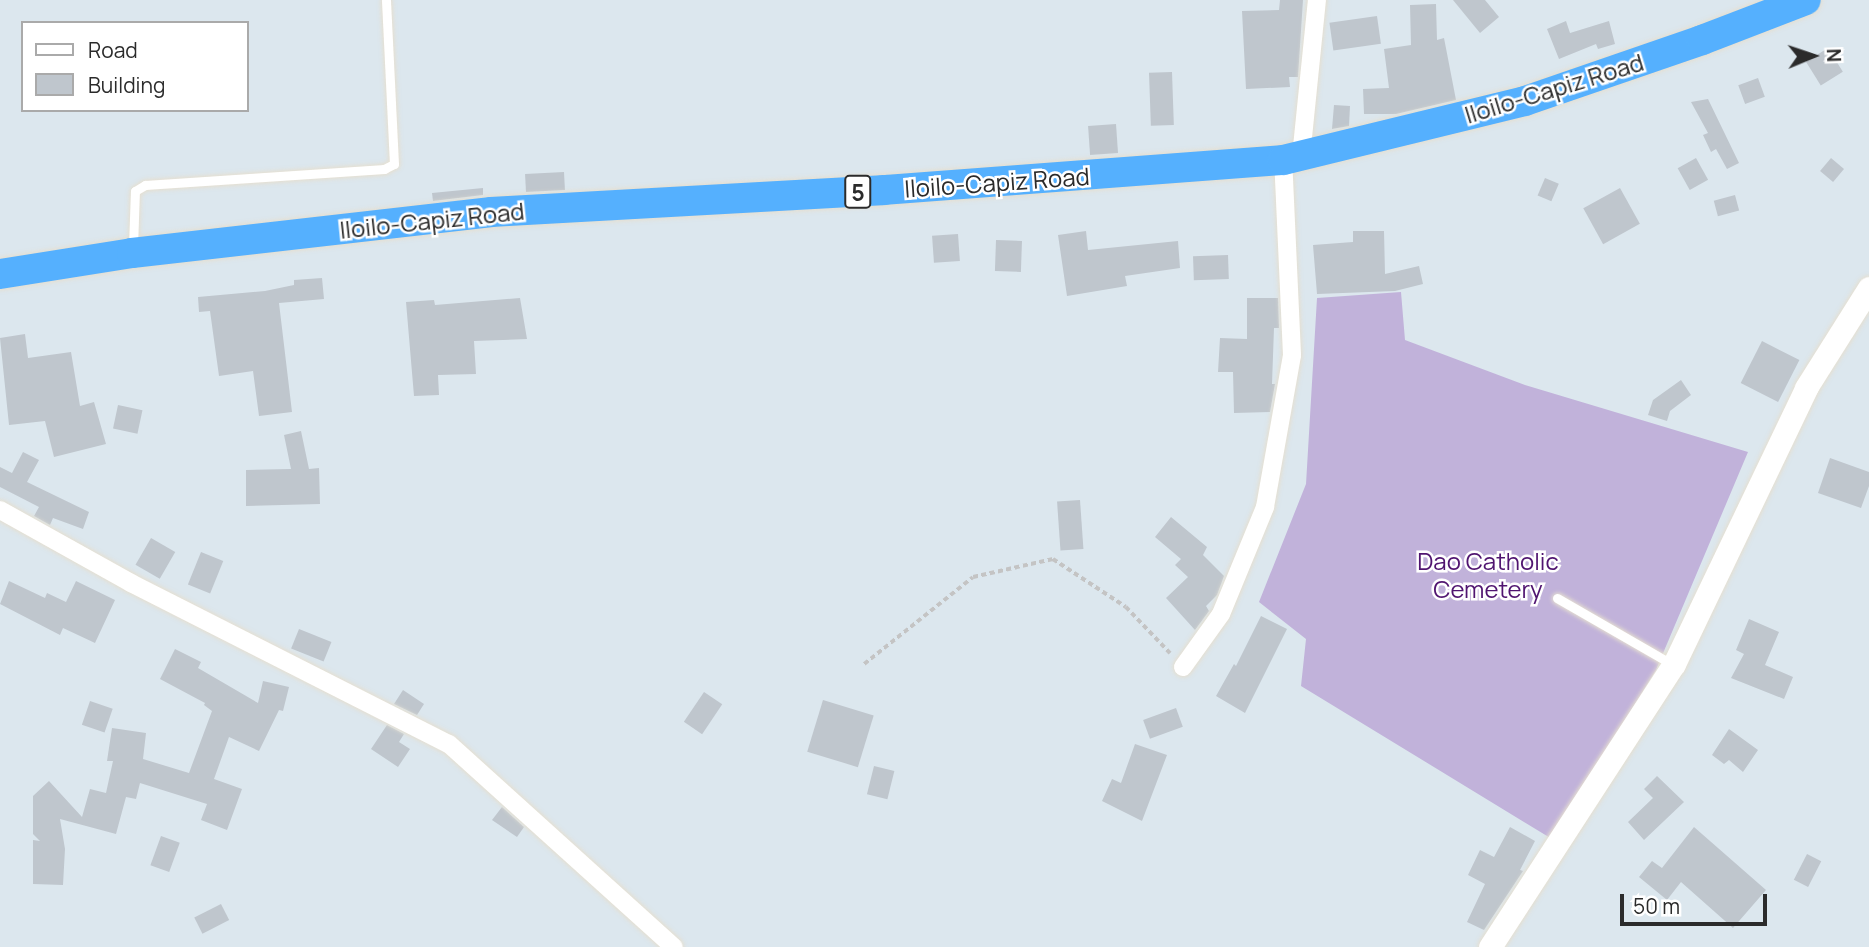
<!DOCTYPE html>
<style>
body{margin:0}
#map{position:relative;width:1869px;height:947px;overflow:hidden;background:#dce7ee;font-family:Manrope,sans-serif}
div>[style]{position:absolute}
.cemetery>*{inset:0;background:#c1b2da}
.building>*{inset:0;background:#bfc6cd;transform-origin:0 0}
.path>*{height:3.5px;margin-top:-1.75px;transform-origin:0;background:repeating-linear-gradient(90deg,#c4c4c4 0 5px,transparent 0 8.5px)}
.roads{filter:drop-shadow(0 0 2px #e5dfd1) drop-shadow(0 0 2px #e5dfd1)}
.service>*{height:9px;margin:-4.5px;padding:0 4.5px;transform-origin:4.5px;border-radius:4.5px;background:#fff}
.minor>*{height:18px;margin:-9px;padding:0 9px;transform-origin:9px;border-radius:9px;background:#fff}
.tertiary>*{height:23px;margin:-11.5px;padding:0 11.5px;transform-origin:11.5px;border-radius:11.5px;background:#fff}
.trunk>*{height:30px;margin:-15px;padding:0 15px;transform-origin:15px;border-radius:15px;background:#55b0fe}
span{translate:-50% -50%;white-space:nowrap;text-align:center;line-height:1.15;-webkit-text-stroke:5px #fff;paint-order:stroke}
.shield-label span{padding:2px 5px;background:#fff;border:2px solid;border-radius:5px;-webkit-text-stroke-width:0}
.shield-label{font-size:23px;color:#2b2b2b;font-weight:700}
.street-label{font-size:24px;color:#2b2b2b}
.park-label{font-size:24px;color:#501470}
.legend{position:absolute;left:21px;top:21px;width:228px;height:91px;box-sizing:border-box;background:#fff;border:2px solid #aaa;margin:0;padding:9px 12px;list-style:none;font-size:21px;color:#2b2b2b}
.legend li{display:flex;align-items:center;gap:14px;height:35px}
.legend b{width:35px;border:2px solid #aaa}
.north{position:absolute;left:1778px;top:21px;width:70px;height:70px;-webkit-text-stroke:5px #fff;paint-order:stroke;rotate:88deg;font-size:19px;font-weight:700;line-height:28px;text-align:center;color:#2b2b2b}
.north::after{content:'';display:block;margin:auto;width:24px;height:32px;background:#2b2b2b;clip-path:polygon(50% 0,100% 100%,50% 72%,0 100%)}
.scale{position:absolute;left:1620px;top:894px;width:147px;height:32px;box-sizing:border-box;border:4px solid #2b2b2b;border-top:0;padding-left:9px;font-size:21px;line-height:24px;white-space:nowrap;color:#2b2b2b;-webkit-text-stroke:5px #fff;paint-order:stroke}
</style>
<div id="map">
<div class="cemetery">
<i style="clip-path:polygon(1401px 292px,1405px 340px,1525px 385px,1748px 452px,1656px 670px,1552px 839px,1301px 686px,1306px 639px,1259px 602px,1306px 484px,1317px 298px)"></i>
</div>
<div class="building">
<i style="clip-path:polygon(1280px 0,1303px 0,1298px 77px,1289px 77px,1290px 87px,1246px 89px,1242px 11px,1279px 10px)"></i>
<i style="clip-path:polygon(1453px 0,1485px 0,1499px 17px,1480px 33px)"></i>
<i style="clip-path:polygon(1436px 4px,1437px 40px,1444px 38px,1456px 100px,1396px 114px,1364px 114px,1363px 89px,1389px 88px,1384px 49px,1411px 45px,1410px 5px)"></i>
<i style="left:1377px;top:16px;width:28px;height:48px;rotate:82deg"></i>
<i style="clip-path:polygon(1566px 21px,1570px 33px,1609px 21px,1615px 44px,1598px 49px,1596px 44px,1559px 59px,1547px 29px)"></i>
<i style="left:1828px;top:48px;width:28px;height:26px;rotate:58deg"></i>
<i style="left:1172px;top:72px;width:53px;height:23px;rotate:88deg"></i>
<i style="left:1758px;top:78px;width:20px;height:21px;rotate:70deg"></i>
<i style="clip-path:polygon(1708px 99px,1739px 163px,1727px 169px,1716px 149px,1711px 152px,1703px 135px,1708px 133px,1691px 102px)"></i>
<i style="clip-path:polygon(1334px 105px,1350px 106px,1349px 126px,1332px 129px)"></i>
<i style="left:1116px;top:124px;width:29px;height:28px;rotate:86deg"></i>
<i style="left:1696px;top:158px;width:25px;height:21px;rotate:61deg"></i>
<i style="left:1831px;top:158px;width:17px;height:17px;rotate:40deg"></i>
<i style="left:564px;top:172px;width:18px;height:39px;rotate:87deg"></i>
<i style="left:1545px;top:178px;width:15px;height:19px;rotate:23deg"></i>
<i style="clip-path:polygon(483px 188px,483px 195px,433px 201px,432px 193px)"></i>
<i style="left:1620px;top:188px;width:41px;height:42px;rotate:61deg"></i>
<i style="left:1735px;top:195px;width:16px;height:22px;rotate:75deg"></i>
<i style="clip-path:polygon(1086px 231px,1088px 250px,1178px 241px,1180px 268px,1125px 276px,1127px 286px,1067px 296px,1058px 235px)"></i>
<i style="clip-path:polygon(1353px 231px,1384px 231px,1385px 274px,1419px 266px,1423px 284px,1395px 291px,1317px 294px,1313px 245px,1353px 242px)"></i>
<i style="left:958px;top:234px;width:27px;height:26px;rotate:86deg"></i>
<i style="left:996px;top:240px;width:26px;height:31px;rotate:2deg"></i>
<i style="left:1228px;top:255px;width:24px;height:35px;rotate:88deg"></i>
<i style="clip-path:polygon(322px 278px,324px 299px,279px 303px,292px 412px,259px 416px,253px 371px,219px 376px,210px 311px,199px 312px,198px 297px,265px 291px,294px 285px,294px 280px)"></i>
<i style="clip-path:polygon(520px 298px,527px 339px,474px 341px,476px 374px,438px 375px,439px 395px,414px 396px,406px 302px,434px 300px,435px 305px)"></i>
<i style="clip-path:polygon(1247px 298px,1278px 298px,1279px 328px,1274px 328px,1272px 384px,1275px 384px,1270px 412px,1234px 413px,1233px 372px,1218px 372px,1220px 338px,1247px 339px)"></i>
<i style="clip-path:polygon(25px 334px,28px 358px,71px 352px,80px 406px,94px 402px,106px 444px,54px 457px,45px 421px,9px 425px,0 338px)"></i>
<i style="left:1762px;top:341px;width:42px;height:47px;rotate:27deg"></i>
<i style="clip-path:polygon(1681px 380px,1691px 395px,1670px 411px,1667px 421px,1648px 415px,1653px 400px)"></i>
<i style="left:118px;top:405px;width:25px;height:24px;rotate:12deg"></i>
<i style="clip-path:polygon(301px 431px,309px 469px,319px 468px,320px 504px,246px 506px,246px 470px,291px 469px,284px 435px)"></i>
<i style="clip-path:polygon(23px 452px,39px 460px,27px 482px,89px 512px,83px 529px,53px 518px,50px 525px,34px 516px,39px 507px,0 487px,0 467px,12px 473px)"></i>
<i style="clip-path:polygon(1830px 458px,1869px 472px,1869px 486px,1861px 508px,1818px 493px)"></i>
<i style="left:1080px;top:500px;width:49px;height:23px;rotate:86deg"></i>
<i style="clip-path:polygon(1171px 517px,1207px 547px,1203px 555px,1224px 576px,1217px 595px,1206px 606px,1209px 611px,1195px 630px,1166px 598px,1188px 577px,1175px 565px,1181px 559px,1155px 537px)"></i>
<i style="left:151px;top:538px;width:28px;height:31px;rotate:30deg"></i>
<i style="left:201px;top:552px;width:24px;height:35px;rotate:22deg"></i>
<i style="clip-path:polygon(9px 581px,45px 598px,47px 593px,66px 602px,76px 581px,115px 600px,95px 643px,63px 628px,60px 635px,0 604px)"></i>
<i style="clip-path:polygon(1261px 616px,1287px 629px,1245px 713px,1216px 696px,1234px 664px,1236px 666px)"></i>
<i style="clip-path:polygon(1749px 619px,1779px 632px,1765px 665px,1793px 677px,1784px 699px,1731px 678px,1744px 654px,1736px 650px)"></i>
<i style="left:299px;top:629px;width:35px;height:21px;rotate:22deg"></i>
<i style="clip-path:polygon(175px 649px,201px 662px,198px 668px,258px 703px,263px 681px,289px 687px,283px 711px,279px 710px,259px 751px,229px 737px,214px 779px,242px 789px,227px 830px,201px 820px,207px 804px,140px 783px,136px 799px,126px 797px,116px 834px,60px 819px,65px 849px,63px 885px,33px 884px,33px 840px,40px 841px,33px 834px,33px 796px,49px 781px,82px 817px,90px 789px,106px 793px,113px 761px,107px 761px,112px 728px,146px 733px,143px 759px,189px 773px,212px 711px,204px 705px,205px 703px,160px 679px)"></i>
<i style="clip-path:polygon(403px 690px,424px 704px,417px 715px,394px 704px)"></i>
<i style="left:704px;top:692px;width:22px;height:36px;rotate:34deg"></i>
<i style="left:823px;top:700px;width:53px;height:54px;rotate:17deg"></i>
<i style="left:90px;top:701px;width:24px;height:25px;rotate:19deg"></i>
<i style="left:1176px;top:708px;width:20px;height:35px;rotate:70deg"></i>
<i style="clip-path:polygon(387px 725px,404px 734px,399px 742px,410px 749px,398px 767px,371px 749px)"></i>
<i style="clip-path:polygon(1729px 729px,1758px 750px,1743px 772px,1729px 760px,1724px 764px,1712px 755px)"></i>
<i style="clip-path:polygon(1135px 744px,1167px 755px,1142px 821px,1102px 801px,1112px 779px,1121px 783px)"></i>
<i style="left:874px;top:766px;width:21px;height:29px;rotate:14deg"></i>
<i style="clip-path:polygon(1657px 776px,1684px 802px,1644px 840px,1628px 822px,1653px 798px,1644px 789px)"></i>
<i style="clip-path:polygon(502px 807px,524px 827px,517px 837px,492px 820px)"></i>
<i style="clip-path:polygon(1510px 827px,1535px 841px,1520px 870px,1523px 871px,1484px 930px,1467px 922px,1485px 884px,1468px 875px,1480px 850px,1494px 857px)"></i>
<i style="clip-path:polygon(1694px 827px,1766px 890px,1733px 928px,1681px 882px,1667px 900px,1639px 877px,1652px 861px,1662px 868px)"></i>
<i style="left:161px;top:836px;width:20px;height:31px;rotate:20deg"></i>
<i style="left:1807px;top:854px;width:16px;height:29px;rotate:27deg"></i>
<i style="left:221px;top:904px;width:18px;height:30px;rotate:63deg"></i>
</div>
<div class="path">
<i style="left:864px;top:664px;width:139px;rotate:-38.6deg"></i>
<i style="left:973px;top:577px;width:82px;rotate:-12.7deg"></i>
<i style="left:1053px;top:559px;width:87px;rotate:33.3deg"></i>
<i style="left:1126px;top:607px;width:64px;rotate:46.3deg"></i>
</div>
<div class="roads">
<div class="service">
<i style="left:133px;top:247px;width:56px;rotate:-88deg"></i>
<i style="left:135px;top:191px;width:12px;rotate:-31deg"></i>
<i style="left:145px;top:185px;width:240px;rotate:-3.8deg"></i>
<i style="left:384px;top:169px;width:11px;rotate:-27deg"></i>
<i style="left:394px;top:164px;width:164px;rotate:-92.8deg"></i>
<i style="left:1557px;top:598px;width:133px;rotate:29.9deg"></i>
</div>
<div class="minor">
<i style="left:1301px;top:157px;width:158px;rotate:-84.2deg"></i>
<i style="left:0;top:510px;width:150px;rotate:29.1deg"></i>
<i style="left:131px;top:583px;width:356px;rotate:26.9deg"></i>
<i style="left:449px;top:744px;width:303px;rotate:42.1deg"></i>
<i style="left:1183px;top:667px;width:65px;rotate:-54.4deg"></i>
<i style="left:1221px;top:614px;width:116px;rotate:-67.6deg"></i>
<i style="left:1265px;top:507px;width:154px;rotate:-79.9deg"></i>
<i style="left:1292px;top:355px;width:195px;rotate:-92.6deg"></i>
</div>
<div class="tertiary">
<i style="left:1490px;top:947px;width:338px;rotate:-57deg"></i>
<i style="left:1674px;top:664px;width:306px;rotate:-64.4deg"></i>
<i style="left:1806px;top:388px;width:118px;rotate:-57.8deg"></i>
</div>
<div class="trunk">
<i style="left:0;top:274px;width:134px;rotate:-9deg"></i>
<i style="left:132px;top:253px;width:362px;rotate:-6.5deg"></i>
<i style="left:492px;top:212px;width:393px;rotate:-3.2deg"></i>
<i style="left:884px;top:190px;width:400px;rotate:-4.3deg"></i>
<i style="left:1283px;top:160px;width:249px;rotate:-13.7deg"></i>
<i style="left:1525px;top:101px;width:187px;rotate:-19deg"></i>
<i style="left:1702px;top:40px;width:111px;rotate:-21deg"></i>
</div>
</div>
<div class="shield-label">
<span style="left:858px;top:192px">5</span>
</div>
<div class="street-label">
<span style="left:1554px;top:88px;rotate:-17deg">Iloilo-Capiz Road</span>
<span style="left:997px;top:182px;rotate:-4deg">Iloilo-Capiz Road</span>
<span style="left:432px;top:220px;rotate:-6deg">Iloilo-Capiz Road</span>
</div>
<div class="park-label">
<span style="left:1488px;top:575px">Dao Catholic<br>Cemetery</span>
</div>
<ul class="legend">
<li><b style="height:9px;background:#fff"></b>Road</li>
<li><b style="height:19px;background:#bfc6cd"></b>Building</li>
</ul>
<div class="north">N</div>
<div class="scale">50 m</div>
</div>
